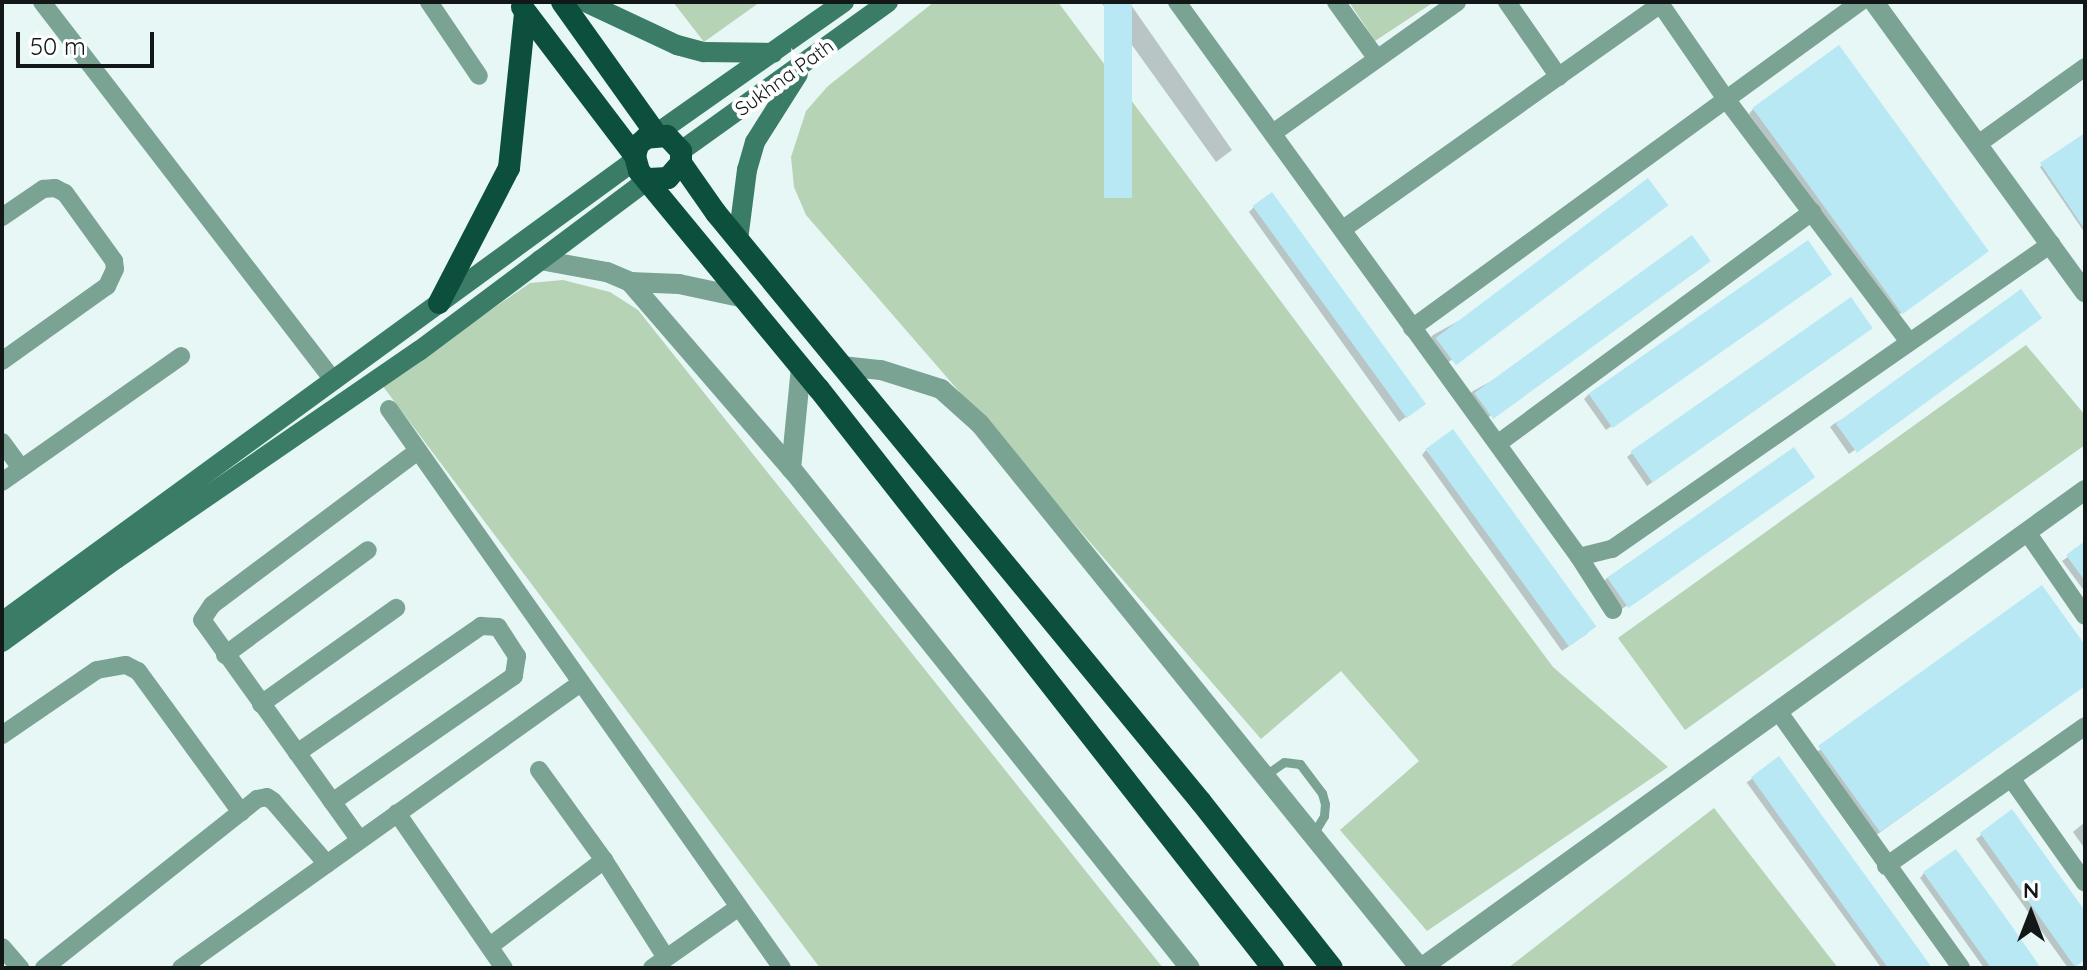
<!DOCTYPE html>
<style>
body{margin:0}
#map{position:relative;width:2087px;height:970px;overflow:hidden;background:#e6f7f6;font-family:Quicksand,sans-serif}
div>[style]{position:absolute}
.green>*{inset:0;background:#b6d3b6}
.shadow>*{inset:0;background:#0003;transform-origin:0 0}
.building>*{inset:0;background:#b9e8f5;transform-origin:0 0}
.service>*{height:9px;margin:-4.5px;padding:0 4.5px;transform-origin:4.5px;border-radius:4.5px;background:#7aa393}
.minor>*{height:18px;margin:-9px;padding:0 9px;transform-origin:9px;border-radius:9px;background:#7aa393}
.tertiary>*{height:20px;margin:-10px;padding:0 10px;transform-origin:10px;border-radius:10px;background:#7aa393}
.secondary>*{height:20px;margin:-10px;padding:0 10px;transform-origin:10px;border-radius:10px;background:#3a7c66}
.trunk>*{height:22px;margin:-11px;padding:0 11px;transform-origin:11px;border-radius:11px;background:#0c4f3c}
span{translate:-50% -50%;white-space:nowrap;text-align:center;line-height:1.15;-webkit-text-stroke:8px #fff;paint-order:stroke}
.street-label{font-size:20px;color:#121818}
.frame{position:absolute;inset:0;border:4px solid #121818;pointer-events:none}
.north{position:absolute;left:1991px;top:874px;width:80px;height:80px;-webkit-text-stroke:6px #fff;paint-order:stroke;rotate:0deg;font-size:22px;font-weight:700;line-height:32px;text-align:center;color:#121818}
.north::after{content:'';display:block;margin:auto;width:28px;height:36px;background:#121818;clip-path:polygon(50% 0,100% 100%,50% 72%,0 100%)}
.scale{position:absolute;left:16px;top:32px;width:138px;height:36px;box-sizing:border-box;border:4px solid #121818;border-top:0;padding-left:10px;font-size:24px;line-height:28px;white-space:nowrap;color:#121818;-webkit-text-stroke:6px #fff;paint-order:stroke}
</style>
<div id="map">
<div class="green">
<i style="clip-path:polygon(673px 2px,760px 2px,704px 42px)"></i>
<i style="clip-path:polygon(934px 2px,1058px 2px,1553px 667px,1668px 767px,1427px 931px,1340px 830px,1419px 761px,1341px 671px,1261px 739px,806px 215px,794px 187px,791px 157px,806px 111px,828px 86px)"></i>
<i style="clip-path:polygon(1349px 2px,1434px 2px,1375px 41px)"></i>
<i style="clip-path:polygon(563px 280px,610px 292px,638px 310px,1163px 968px,820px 968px,382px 385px,530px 283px)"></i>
<i style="clip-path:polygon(2026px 345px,2085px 415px,2085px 445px,1685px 730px,1618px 638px)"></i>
<i style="clip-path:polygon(1714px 808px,1838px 968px,1508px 968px)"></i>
</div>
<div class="shadow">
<i style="clip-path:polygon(1101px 2px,1129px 2px,1232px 150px,1216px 162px)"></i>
<i style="clip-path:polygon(1753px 109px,1980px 256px,1897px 316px,1749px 114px)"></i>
<i style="clip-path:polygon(2085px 133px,2085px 233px,2040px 167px)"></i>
<i style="clip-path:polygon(1254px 207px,1417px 409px,1399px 422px,1249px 212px)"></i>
<i style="clip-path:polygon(1661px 210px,1446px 364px,1429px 340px,1433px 335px)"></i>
<i style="clip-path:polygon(1704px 266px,1486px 419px,1469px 395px,1473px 391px)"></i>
<i style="clip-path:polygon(1824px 279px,1606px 430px,1584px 399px,1589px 394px)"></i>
<i style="clip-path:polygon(2034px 323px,1849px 454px,1830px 427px,1835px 423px)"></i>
<i style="clip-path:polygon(1866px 332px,1647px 486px,1627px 457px,1632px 453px)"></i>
<i style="clip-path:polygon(1426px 450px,1588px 633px,1562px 651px,1422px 455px)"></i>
<i style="clip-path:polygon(1793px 450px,1807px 481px,1619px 611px,1602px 583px,1607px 578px)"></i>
<i style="clip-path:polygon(2085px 545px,2085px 592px,2062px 561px)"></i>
<i style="clip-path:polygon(2085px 648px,2085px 685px,1875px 836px,1815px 752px)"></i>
<i style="left:1779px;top:759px;width:258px;height:40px;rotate:54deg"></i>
<i style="clip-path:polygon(2012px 812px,2085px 915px,2085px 959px,2072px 968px,2068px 968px,1976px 839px)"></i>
<i style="clip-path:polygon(2085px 822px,2085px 849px,2073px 832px)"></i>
<i style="clip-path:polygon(1924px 873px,2039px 968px,1984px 968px,1920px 878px)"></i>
</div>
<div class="building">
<i style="left:1104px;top:2px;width:28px;height:196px"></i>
<i style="left:1839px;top:45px;width:255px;height:107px;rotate:54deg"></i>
<i style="clip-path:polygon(2085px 133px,2085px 230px,2040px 163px)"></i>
<i style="left:1648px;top:178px;width:34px;height:266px;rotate:53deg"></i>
<i style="left:1272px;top:192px;width:262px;height:24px;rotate:54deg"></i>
<i style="left:1692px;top:235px;width:32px;height:269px;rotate:54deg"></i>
<i style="left:1808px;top:240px;width:42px;height:268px;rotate:55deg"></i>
<i style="left:2021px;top:289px;width:36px;height:229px;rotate:54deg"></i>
<i style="left:1851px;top:297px;width:38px;height:269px;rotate:55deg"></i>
<i style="left:1453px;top:429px;width:244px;height:34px;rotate:54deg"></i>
<i style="left:1794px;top:447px;width:37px;height:228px;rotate:55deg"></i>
<i style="clip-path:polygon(2085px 541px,2085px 581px,2066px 555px)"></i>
<i style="clip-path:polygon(2042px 585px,2085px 645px,2085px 686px,1880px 832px,1818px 746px)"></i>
<i style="clip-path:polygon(1779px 756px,1920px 951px,1932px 968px,1888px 968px,1751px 777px)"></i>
<i style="clip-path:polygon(2012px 809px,2085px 911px,2085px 960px,2075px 967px,1980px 833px)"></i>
<i style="clip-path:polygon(1956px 849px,2004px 915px,2041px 968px,1991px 968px,1923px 872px)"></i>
</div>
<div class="service">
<i style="left:1264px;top:776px;width:24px;rotate:-35deg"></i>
<i style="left:1284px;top:762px;width:16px;rotate:7deg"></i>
<i style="left:1300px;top:764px;width:36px;rotate:53deg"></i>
<i style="left:1322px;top:793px;width:11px;rotate:75deg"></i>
<i style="left:1325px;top:804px;width:12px;rotate:95deg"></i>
<i style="left:1324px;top:816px;width:23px;rotate:121deg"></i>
</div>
<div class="minor">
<i style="left:42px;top:2px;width:477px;rotate:52.4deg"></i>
<i style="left:429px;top:2px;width:89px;rotate:56deg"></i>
<i style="left:1177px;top:2px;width:685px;rotate:54.08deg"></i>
<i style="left:1579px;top:557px;width:34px;rotate:-14deg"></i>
<i style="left:1612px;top:549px;width:535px;rotate:-34.79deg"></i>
<i style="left:1336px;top:2px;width:70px;rotate:54.3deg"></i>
<i style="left:1507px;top:2px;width:91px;rotate:55.3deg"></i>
<i style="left:1659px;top:2px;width:118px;rotate:55.4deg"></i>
<i style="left:1726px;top:99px;width:304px;rotate:53deg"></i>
<i style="left:1273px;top:133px;width:226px;rotate:-35.4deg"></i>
<i style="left:1978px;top:144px;width:132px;rotate:-35.7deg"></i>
<i style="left:2px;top:217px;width:50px;rotate:-34.3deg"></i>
<i style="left:43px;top:189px;width:12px;rotate:-5deg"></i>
<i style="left:55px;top:188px;width:11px;rotate:27deg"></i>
<i style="left:65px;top:193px;width:84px;rotate:54.2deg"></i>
<i style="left:114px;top:261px;width:8px;rotate:83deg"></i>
<i style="left:115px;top:269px;width:19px;rotate:115deg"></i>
<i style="left:107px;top:286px;width:129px;rotate:144.5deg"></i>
<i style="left:1343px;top:229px;width:390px;rotate:-35.3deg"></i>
<i style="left:1412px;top:328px;width:554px;rotate:-36.04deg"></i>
<i style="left:389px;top:409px;width:683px;rotate:54.89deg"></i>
<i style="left:2px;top:442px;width:32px;rotate:54deg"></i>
<i style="left:1500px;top:442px;width:388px;rotate:-36.4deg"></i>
<i style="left:2px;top:482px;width:219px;rotate:-35.1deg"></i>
<i style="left:2027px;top:532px;width:102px;rotate:55.4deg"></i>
<i style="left:1579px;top:557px;width:63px;rotate:57.3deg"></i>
<i style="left:225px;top:655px;width:177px;rotate:-36.3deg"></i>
<i style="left:261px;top:704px;width:166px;rotate:-35.4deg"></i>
<i style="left:1778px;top:711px;width:315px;rotate:54.5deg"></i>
<i style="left:2px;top:735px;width:115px;rotate:-34.4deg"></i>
<i style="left:97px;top:670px;width:29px;rotate:-10deg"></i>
<i style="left:126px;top:665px;width:13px;rotate:27deg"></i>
<i style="left:138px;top:671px;width:175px;rotate:53.9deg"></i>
<i style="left:297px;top:753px;width:224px;rotate:-34.6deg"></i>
<i style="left:481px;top:626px;width:17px;rotate:3deg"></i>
<i style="left:498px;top:627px;width:35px;rotate:57deg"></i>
<i style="left:517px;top:656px;width:20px;rotate:99deg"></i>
<i style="left:514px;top:676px;width:221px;rotate:145.3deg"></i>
<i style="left:539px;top:770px;width:111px;rotate:54.2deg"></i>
<i style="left:2011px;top:778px;width:128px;rotate:54.8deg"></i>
<i style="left:397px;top:813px;width:188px;rotate:55.4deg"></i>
<i style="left:359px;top:839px;width:269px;rotate:-125.6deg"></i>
<i style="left:202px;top:620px;width:18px;rotate:-56deg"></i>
<i style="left:212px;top:605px;width:257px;rotate:-36.8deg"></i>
<i style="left:1886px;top:866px;width:243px;rotate:-35.1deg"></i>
<i style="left:490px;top:946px;width:143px;rotate:-37deg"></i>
<i style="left:604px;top:860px;width:114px;rotate:57.6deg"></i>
<i style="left:2px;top:947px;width:28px;rotate:49deg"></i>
<i style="left:44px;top:968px;width:272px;rotate:-38.4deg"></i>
<i style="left:257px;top:799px;width:10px;rotate:-11deg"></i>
<i style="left:267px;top:797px;width:7px;rotate:34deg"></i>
<i style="left:273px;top:801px;width:83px;rotate:49.4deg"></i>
<i style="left:181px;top:968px;width:490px;rotate:-35.5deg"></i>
<i style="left:652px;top:968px;width:106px;rotate:-35deg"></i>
</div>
<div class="tertiary">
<i style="left:1874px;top:2px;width:359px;rotate:54deg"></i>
<i style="left:540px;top:260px;width:68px;rotate:10.2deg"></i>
<i style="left:607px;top:272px;width:25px;rotate:23deg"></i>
<i style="left:630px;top:282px;width:252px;rotate:49.2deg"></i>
<i style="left:795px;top:473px;width:633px;rotate:51.41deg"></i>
<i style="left:630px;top:282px;width:49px;rotate:2.3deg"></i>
<i style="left:679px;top:284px;width:67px;rotate:12deg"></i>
<i style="left:842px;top:366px;width:39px;rotate:6deg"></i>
<i style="left:881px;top:370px;width:63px;rotate:17.6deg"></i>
<i style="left:941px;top:389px;width:52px;rotate:41.9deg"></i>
<i style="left:980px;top:424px;width:700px;rotate:51.03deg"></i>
<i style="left:791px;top:469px;width:102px;rotate:-84.4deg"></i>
<i style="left:1421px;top:968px;width:818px;rotate:-35.75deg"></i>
</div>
<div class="secondary">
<i style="left:585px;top:2px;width:102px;rotate:25.1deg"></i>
<i style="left:677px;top:45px;width:28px;rotate:15deg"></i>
<i style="left:704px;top:52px;width:69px;rotate:0.8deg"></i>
<i style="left:656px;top:134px;width:230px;rotate:-35.1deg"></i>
<i style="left:681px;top:151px;width:255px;rotate:-35.7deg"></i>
<i style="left:738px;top:240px;width:71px;rotate:-82.7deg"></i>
<i style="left:747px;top:170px;width:29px;rotate:-74deg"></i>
<i style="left:755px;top:142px;width:80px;rotate:-57.7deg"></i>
<i style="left:2px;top:622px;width:784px;rotate:-36.12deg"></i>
<i style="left:2px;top:642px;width:141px;rotate:-36.1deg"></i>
<i style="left:116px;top:559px;width:368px;rotate:-34.5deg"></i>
<i style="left:419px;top:351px;width:287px;rotate:-36.8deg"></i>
</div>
<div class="trunk">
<i style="left:562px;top:2px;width:162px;rotate:54.5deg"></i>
<i style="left:522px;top:7px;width:187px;rotate:52.8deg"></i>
<i style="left:681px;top:163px;width:61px;rotate:55deg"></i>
<i style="left:716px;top:213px;width:763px;rotate:50.53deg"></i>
<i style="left:1201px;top:802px;width:211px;rotate:51.7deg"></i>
<i style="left:649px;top:179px;width:19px;rotate:-3deg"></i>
<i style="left:668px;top:178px;width:20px;rotate:-49deg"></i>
<i style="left:681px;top:163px;width:12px;rotate:-90deg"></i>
<i style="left:681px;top:151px;width:21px;rotate:-133deg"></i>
<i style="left:667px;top:136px;width:21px;rotate:175deg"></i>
<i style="left:646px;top:138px;width:11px;rotate:139deg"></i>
<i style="left:638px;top:145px;width:11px;rotate:105deg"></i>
<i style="left:635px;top:156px;width:16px;rotate:75deg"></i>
<i style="left:639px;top:171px;width:283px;rotate:50.5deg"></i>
<i style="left:819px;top:389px;width:736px;rotate:51.9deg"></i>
<i style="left:439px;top:303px;width:152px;rotate:-62.6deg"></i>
<i style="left:509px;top:168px;width:157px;rotate:-84.1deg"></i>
</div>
<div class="street-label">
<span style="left:784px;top:77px;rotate:-36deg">Sukhna Path</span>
</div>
<div class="frame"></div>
<div class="north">N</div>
<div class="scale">50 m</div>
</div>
